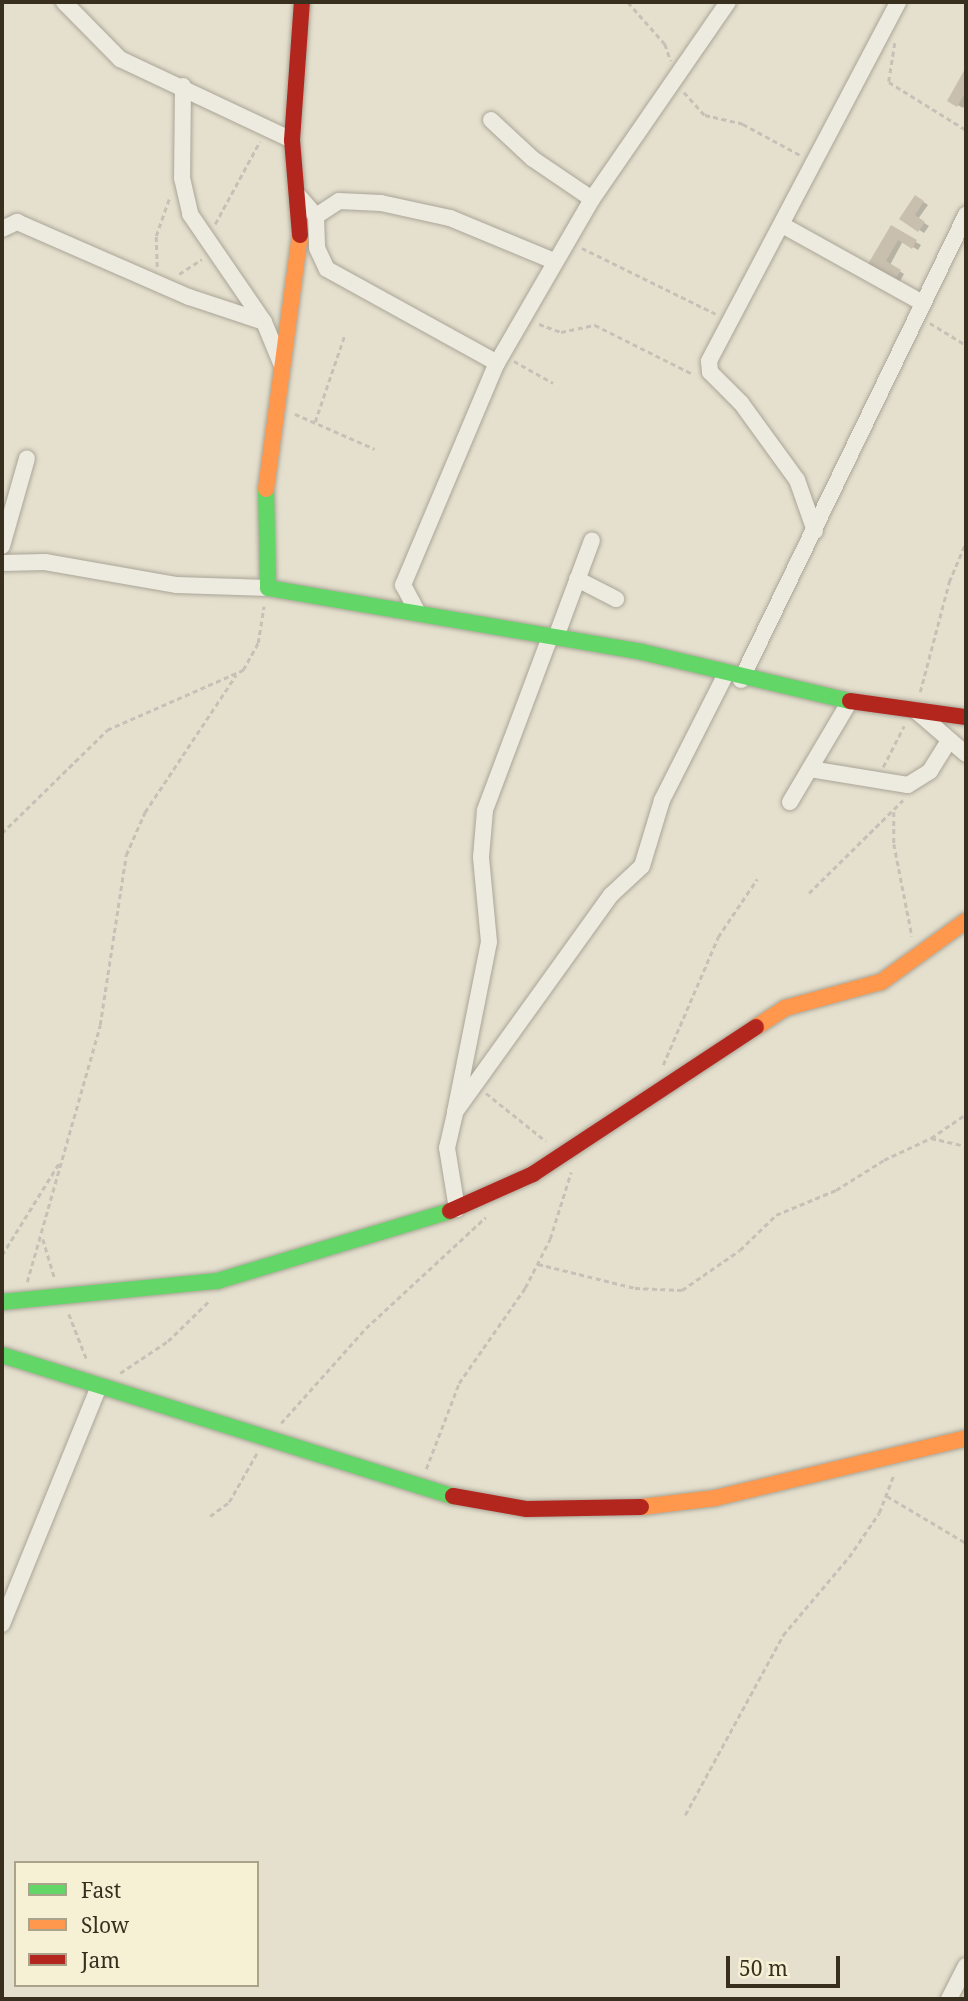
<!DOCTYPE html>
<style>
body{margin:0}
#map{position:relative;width:968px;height:2001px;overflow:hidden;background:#e5e0ce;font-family:"Noto Serif",serif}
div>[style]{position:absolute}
.shadow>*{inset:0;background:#0003}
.building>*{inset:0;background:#c9bfaf}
.path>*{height:2.5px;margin-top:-1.25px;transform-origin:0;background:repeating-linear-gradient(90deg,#c6c1b6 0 5px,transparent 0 8.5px)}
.roads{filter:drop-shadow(0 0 2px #aaa597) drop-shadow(0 0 2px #aaa597)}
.street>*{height:16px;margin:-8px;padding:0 8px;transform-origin:8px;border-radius:8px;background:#edeae0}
.fast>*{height:16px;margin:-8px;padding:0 8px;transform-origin:8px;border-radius:8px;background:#63d668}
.slow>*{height:16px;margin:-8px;padding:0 8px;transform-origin:8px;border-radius:8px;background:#ff974d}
.jam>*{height:16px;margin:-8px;padding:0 8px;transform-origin:8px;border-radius:8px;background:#b3261e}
span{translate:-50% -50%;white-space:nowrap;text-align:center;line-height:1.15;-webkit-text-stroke:5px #f6f0d5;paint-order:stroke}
.frame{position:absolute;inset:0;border:4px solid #392f1f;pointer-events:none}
.legend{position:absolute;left:14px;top:1861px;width:245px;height:126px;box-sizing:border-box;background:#f6f0d5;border:2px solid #aaa38c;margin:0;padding:9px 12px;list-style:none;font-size:21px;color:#392f1f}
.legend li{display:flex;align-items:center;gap:14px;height:35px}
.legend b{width:35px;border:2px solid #aaa38c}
.scale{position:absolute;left:726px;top:1956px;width:114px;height:32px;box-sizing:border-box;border:4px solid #392f1f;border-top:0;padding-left:9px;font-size:21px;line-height:24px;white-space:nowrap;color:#392f1f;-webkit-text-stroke:5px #f6f0d5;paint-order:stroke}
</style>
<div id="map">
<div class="shadow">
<i style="clip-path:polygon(965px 72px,966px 102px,963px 108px,949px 100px)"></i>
<i style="clip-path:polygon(916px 197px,928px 205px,918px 219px,929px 226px,924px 233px,902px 219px)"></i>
<i style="clip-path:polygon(891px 227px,921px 245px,918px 250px,903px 241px,890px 265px,904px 274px,900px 281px,870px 263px)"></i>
</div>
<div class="building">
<i style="clip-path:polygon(966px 67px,966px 91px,957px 107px,947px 101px)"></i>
<i style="clip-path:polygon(915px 195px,924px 201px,915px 215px,925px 222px,918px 232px,899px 219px)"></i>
<i style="clip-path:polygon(891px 225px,917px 240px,912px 249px,898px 240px,886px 261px,901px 270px,895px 279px,868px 264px)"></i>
</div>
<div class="path">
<i style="left:628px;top:2px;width:56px;rotate:48.6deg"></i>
<i style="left:665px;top:44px;width:18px;rotate:71deg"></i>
<i style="left:895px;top:43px;width:39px;rotate:99deg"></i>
<i style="left:889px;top:82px;width:91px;rotate:31.9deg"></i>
<i style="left:684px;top:92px;width:31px;rotate:48deg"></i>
<i style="left:705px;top:115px;width:39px;rotate:13deg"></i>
<i style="left:743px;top:124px;width:65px;rotate:28.5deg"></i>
<i style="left:215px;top:224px;width:94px;rotate:-61.5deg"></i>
<i style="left:582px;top:248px;width:149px;rotate:26.2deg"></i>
<i style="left:157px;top:267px;width:31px;rotate:-92deg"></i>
<i style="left:156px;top:236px;width:42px;rotate:-70.7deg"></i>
<i style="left:179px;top:274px;width:27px;rotate:-33deg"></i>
<i style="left:930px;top:323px;width:42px;rotate:31.4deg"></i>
<i style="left:539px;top:324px;width:23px;rotate:20deg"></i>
<i style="left:561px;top:332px;width:35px;rotate:-12deg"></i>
<i style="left:595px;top:325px;width:110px;rotate:26.6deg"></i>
<i style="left:514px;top:361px;width:45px;rotate:29.4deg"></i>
<i style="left:295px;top:414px;width:87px;rotate:23.6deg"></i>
<i style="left:315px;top:422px;width:90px;rotate:-71.2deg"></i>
<i style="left:920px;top:692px;width:114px;rotate:-75.2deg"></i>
<i style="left:949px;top:582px;width:43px;rotate:-67deg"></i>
<i style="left:883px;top:767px;width:46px;rotate:-62.9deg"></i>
<i style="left:894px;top:812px;width:32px;rotate:90deg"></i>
<i style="left:894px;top:844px;width:94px;rotate:78.9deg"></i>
<i style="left:2px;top:833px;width:147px;rotate:-44.4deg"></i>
<i style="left:107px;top:730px;width:149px;rotate:-23.8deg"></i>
<i style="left:243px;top:670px;width:31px;rotate:-61deg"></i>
<i style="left:258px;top:643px;width:37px;rotate:-81deg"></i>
<i style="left:809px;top:893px;width:132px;rotate:-44.7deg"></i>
<i style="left:663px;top:1065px;width:139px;rotate:-66.7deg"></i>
<i style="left:718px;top:937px;width:70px;rotate:-56.1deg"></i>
<i style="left:486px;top:1093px;width:77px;rotate:38.7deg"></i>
<i style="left:931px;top:1138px;width:42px;rotate:-34.4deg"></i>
<i style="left:43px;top:1239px;width:42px;rotate:73.3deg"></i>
<i style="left:2px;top:1255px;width:108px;rotate:-58.2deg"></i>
<i style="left:538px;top:1264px;width:100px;rotate:13.9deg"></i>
<i style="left:635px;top:1288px;width:47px;rotate:2.4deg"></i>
<i style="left:682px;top:1290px;width:70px;rotate:-34.6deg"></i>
<i style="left:740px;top:1250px;width:50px;rotate:-44.2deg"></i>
<i style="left:776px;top:1215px;width:65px;rotate:-22.6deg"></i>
<i style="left:836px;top:1190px;width:57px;rotate:-32deg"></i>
<i style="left:884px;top:1160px;width:52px;rotate:-25.1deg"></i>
<i style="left:931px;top:1138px;width:36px;rotate:13deg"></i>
<i style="left:27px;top:1282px;width:267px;rotate:-74.1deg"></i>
<i style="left:100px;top:1025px;width:172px;rotate:-81.3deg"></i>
<i style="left:126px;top:855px;width:47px;rotate:-66.2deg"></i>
<i style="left:145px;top:812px;width:164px;rotate:-56.4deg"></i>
<i style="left:69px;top:1314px;width:49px;rotate:68.6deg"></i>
<i style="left:120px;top:1373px;width:58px;rotate:-33.7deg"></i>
<i style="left:168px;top:1341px;width:57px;rotate:-44.3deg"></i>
<i style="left:281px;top:1423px;width:127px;rotate:-48.2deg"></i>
<i style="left:366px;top:1328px;width:163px;rotate:-42.8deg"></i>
<i style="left:426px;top:1469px;width:92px;rotate:-69deg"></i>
<i style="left:459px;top:1383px;width:116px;rotate:-55.2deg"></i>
<i style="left:525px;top:1288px;width:55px;rotate:-63deg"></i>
<i style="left:550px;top:1239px;width:70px;rotate:-72.6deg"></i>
<i style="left:887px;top:1496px;width:92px;rotate:30.7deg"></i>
<i style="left:210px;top:1516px;width:24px;rotate:-36deg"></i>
<i style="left:229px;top:1502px;width:56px;rotate:-60.3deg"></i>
<i style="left:685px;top:1815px;width:205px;rotate:-61.4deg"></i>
<i style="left:783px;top:1635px;width:102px;rotate:-49.8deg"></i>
<i style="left:849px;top:1557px;width:53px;rotate:-55.7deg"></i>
<i style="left:879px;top:1513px;width:42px;rotate:-69deg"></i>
</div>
<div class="roads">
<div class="street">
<i style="left:64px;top:2px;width:80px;rotate:45.5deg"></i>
<i style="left:120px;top:59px;width:190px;rotate:25.2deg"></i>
<i style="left:183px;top:86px;width:92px;rotate:90.6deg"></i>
<i style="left:182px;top:178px;width:37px;rotate:77deg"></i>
<i style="left:190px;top:214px;width:131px;rotate:55.6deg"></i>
<i style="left:264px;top:322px;width:44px;rotate:67.5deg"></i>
<i style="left:491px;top:120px;width:57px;rotate:42.9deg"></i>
<i style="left:533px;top:159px;width:71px;rotate:34.1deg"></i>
<i style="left:297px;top:194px;width:29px;rotate:49deg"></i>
<i style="left:316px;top:216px;width:32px;rotate:88deg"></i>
<i style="left:317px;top:248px;width:23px;rotate:65deg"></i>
<i style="left:327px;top:269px;width:194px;rotate:28.9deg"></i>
<i style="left:316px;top:216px;width:27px;rotate:-33deg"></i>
<i style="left:339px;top:201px;width:42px;rotate:2.7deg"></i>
<i style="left:381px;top:203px;width:71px;rotate:12.3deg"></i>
<i style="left:450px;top:218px;width:113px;rotate:22.5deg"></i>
<i style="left:782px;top:225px;width:159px;rotate:29deg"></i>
<i style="left:2px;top:229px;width:17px;rotate:-25deg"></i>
<i style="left:17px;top:222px;width:188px;rotate:23.6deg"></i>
<i style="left:189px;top:297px;width:79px;rotate:18.4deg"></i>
<i style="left:815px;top:531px;width:54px;rotate:-109.4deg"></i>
<i style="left:797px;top:480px;width:95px;rotate:-126deg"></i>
<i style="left:741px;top:403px;width:44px;rotate:-135deg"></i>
<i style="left:710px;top:372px;width:11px;rotate:-95deg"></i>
<i style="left:709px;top:361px;width:406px;rotate:-62.2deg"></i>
<i style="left:2px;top:546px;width:91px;rotate:-74.1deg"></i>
<i style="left:2px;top:563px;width:43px;rotate:-1.3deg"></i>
<i style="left:45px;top:562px;width:134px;rotate:9.9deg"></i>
<i style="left:177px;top:585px;width:91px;rotate:1.9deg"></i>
<i style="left:577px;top:579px;width:44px;rotate:27.1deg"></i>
<i style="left:418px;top:613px;width:32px;rotate:-118deg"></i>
<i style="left:403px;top:585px;width:241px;rotate:-67.1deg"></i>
<i style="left:497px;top:363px;width:190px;rotate:-59.9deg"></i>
<i style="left:592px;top:199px;width:239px;rotate:-55.4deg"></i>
<i style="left:556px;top:637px;width:103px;rotate:-69.6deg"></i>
<i style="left:741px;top:680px;width:517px;rotate:-64.18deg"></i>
<i style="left:915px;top:710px;width:67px;rotate:40.8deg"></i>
<i style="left:810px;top:769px;width:99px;rotate:9.3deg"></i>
<i style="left:908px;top:785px;width:26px;rotate:-32deg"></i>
<i style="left:930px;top:771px;width:36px;rotate:-58deg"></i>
<i style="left:790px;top:802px;width:117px;rotate:-59.3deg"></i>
<i style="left:455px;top:1112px;width:173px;rotate:-78.7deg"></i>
<i style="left:489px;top:942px;width:85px;rotate:-95.4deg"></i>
<i style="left:481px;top:857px;width:47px;rotate:-85.1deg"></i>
<i style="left:485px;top:810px;width:185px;rotate:-69.4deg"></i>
<i style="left:457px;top:1209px;width:62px;rotate:-99.3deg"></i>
<i style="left:447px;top:1148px;width:37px;rotate:-77deg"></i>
<i style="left:455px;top:1112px;width:267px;rotate:-54.3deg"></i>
<i style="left:611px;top:895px;width:42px;rotate:-43.1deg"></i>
<i style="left:642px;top:866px;width:69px;rotate:-73.1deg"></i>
<i style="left:662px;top:800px;width:139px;rotate:-63.1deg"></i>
<i style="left:2px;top:1624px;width:257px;rotate:-67.8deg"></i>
<i style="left:949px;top:1999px;width:37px;rotate:-63deg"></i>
</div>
<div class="fast">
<i style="left:266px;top:489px;width:99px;rotate:88.8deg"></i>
<i style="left:268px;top:588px;width:379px;rotate:9.7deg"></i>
<i style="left:642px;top:652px;width:214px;rotate:13.3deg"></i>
<i style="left:2px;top:1302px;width:216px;rotate:-5.6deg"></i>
<i style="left:217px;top:1281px;width:243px;rotate:-16.7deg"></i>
<i style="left:2px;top:1355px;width:473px;rotate:17.4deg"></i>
</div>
<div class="slow">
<i style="left:266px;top:489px;width:256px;rotate:-82.4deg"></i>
<i style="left:756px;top:1027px;width:35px;rotate:-33deg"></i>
<i style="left:785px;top:1008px;width:99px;rotate:-15.2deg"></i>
<i style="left:881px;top:982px;width:105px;rotate:-35.7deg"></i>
<i style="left:641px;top:1507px;width:75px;rotate:-6.9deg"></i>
<i style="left:715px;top:1498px;width:258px;rotate:-13.4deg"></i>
</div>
<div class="jam">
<i style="left:300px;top:235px;width:95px;rotate:-94.8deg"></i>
<i style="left:292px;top:140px;width:138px;rotate:-85.9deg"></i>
<i style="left:850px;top:701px;width:117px;rotate:7.9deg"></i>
<i style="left:450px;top:1211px;width:91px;rotate:-24deg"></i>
<i style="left:533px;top:1174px;width:267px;rotate:-33.4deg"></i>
<i style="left:453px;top:1496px;width:75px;rotate:10deg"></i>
<i style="left:527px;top:1509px;width:114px;rotate:-1deg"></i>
</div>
</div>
<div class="frame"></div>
<ul class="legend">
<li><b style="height:9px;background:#63d668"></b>Fast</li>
<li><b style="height:9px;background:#ff974d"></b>Slow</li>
<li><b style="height:9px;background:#b3261e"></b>Jam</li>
</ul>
<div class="scale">50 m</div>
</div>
